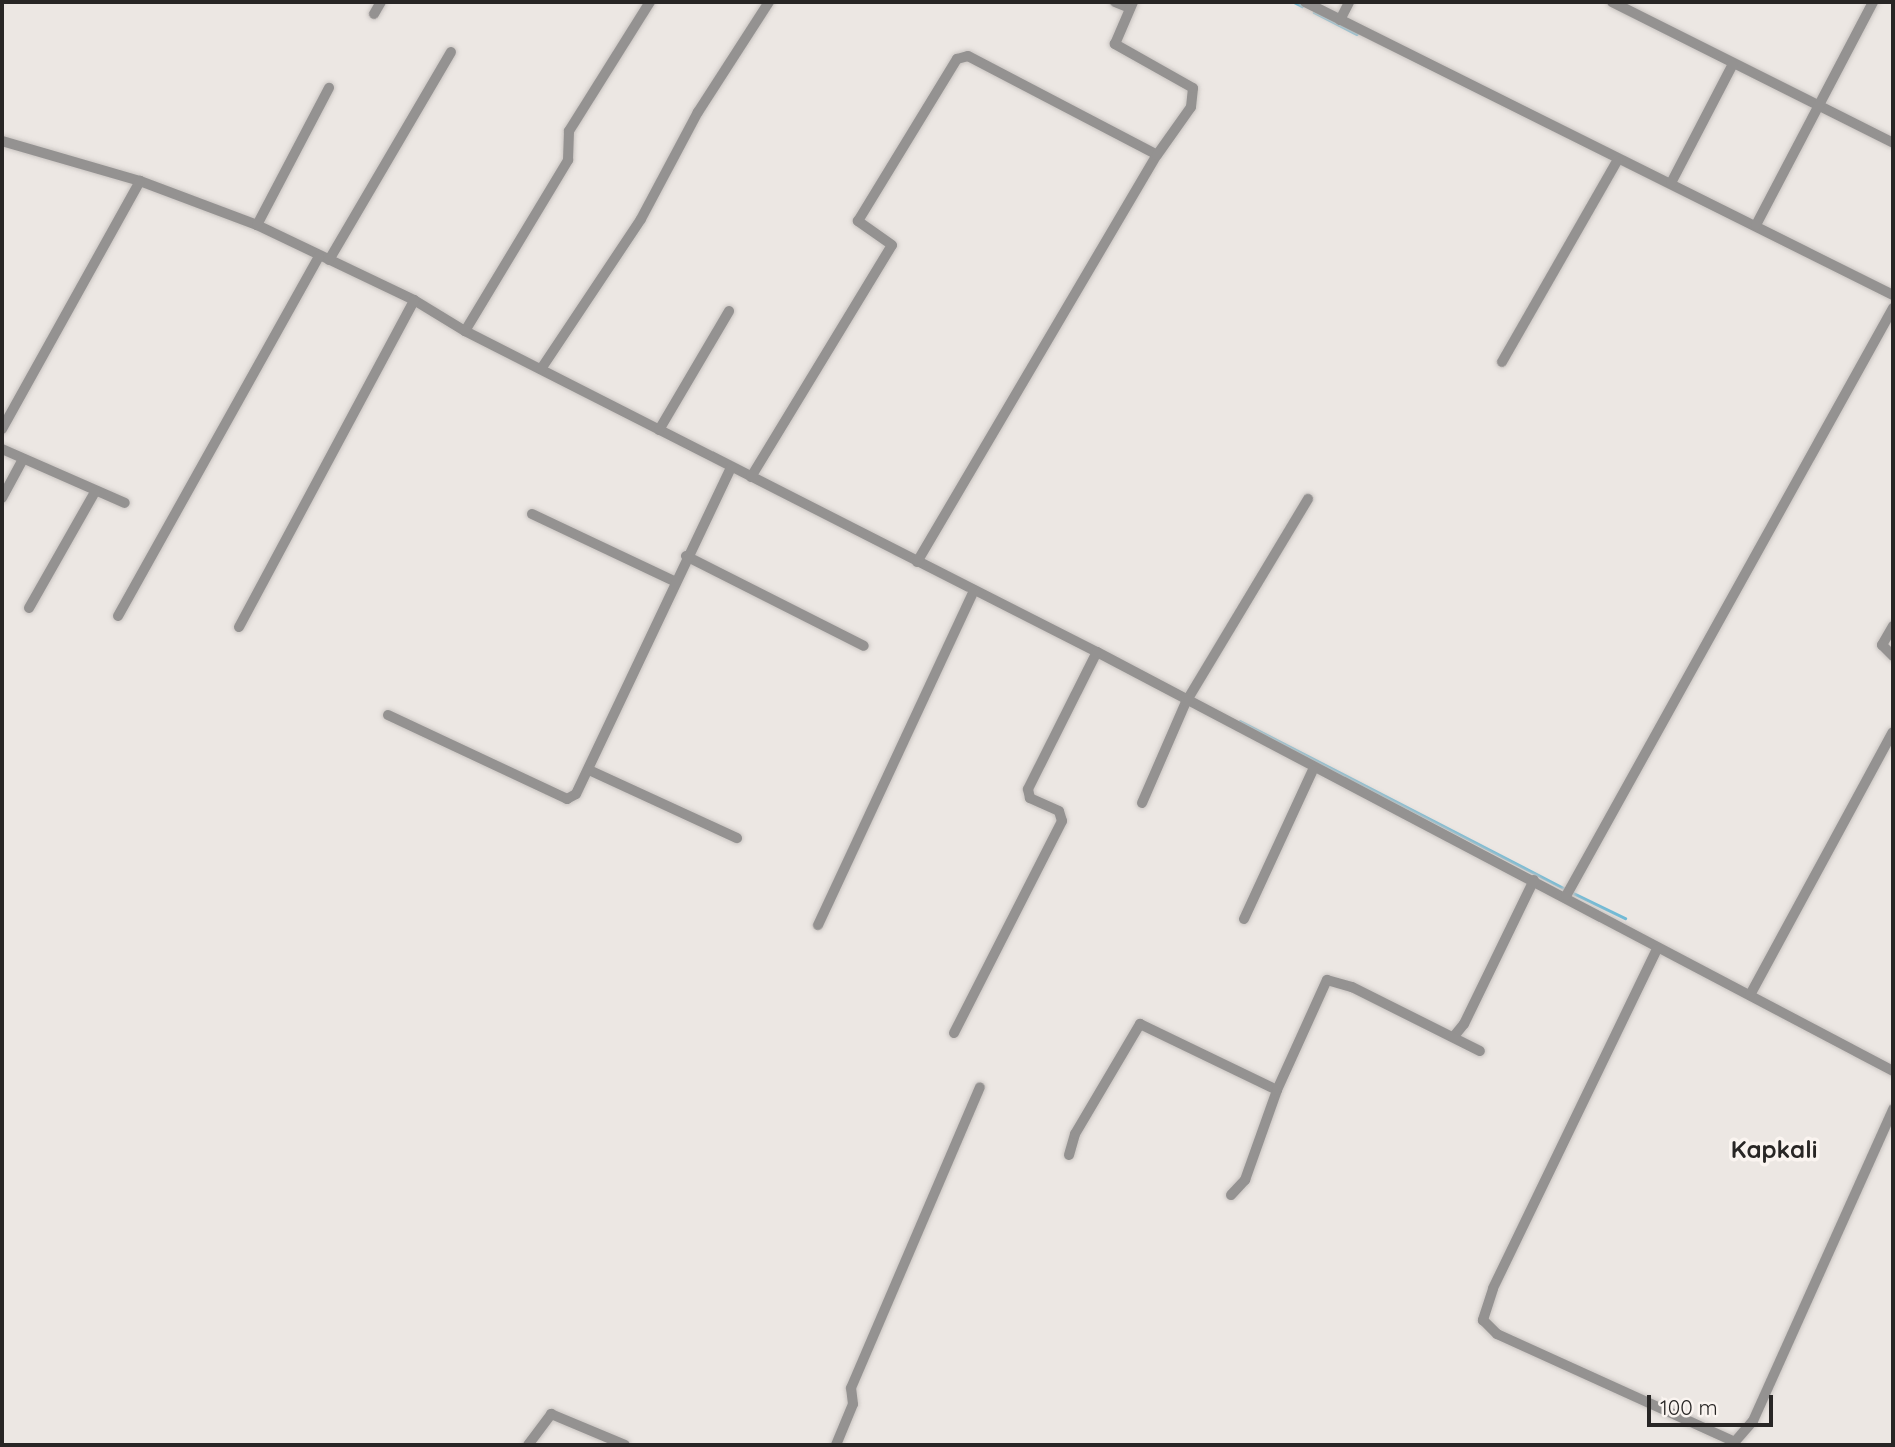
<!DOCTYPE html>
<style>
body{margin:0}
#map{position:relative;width:1895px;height:1447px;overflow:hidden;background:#ece7e3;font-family:Quicksand,sans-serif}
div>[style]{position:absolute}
.stream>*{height:2.5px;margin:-1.25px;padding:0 1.25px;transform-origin:1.25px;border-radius:1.25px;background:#6dbad7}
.roads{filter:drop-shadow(0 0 2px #c9c4c1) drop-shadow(0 0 2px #c9c4c1)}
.minor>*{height:10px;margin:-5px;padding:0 5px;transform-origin:5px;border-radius:5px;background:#949291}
span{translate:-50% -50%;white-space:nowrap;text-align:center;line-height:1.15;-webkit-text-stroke:7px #faf4f0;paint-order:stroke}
.quarter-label{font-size:24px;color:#282625;font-weight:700}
.frame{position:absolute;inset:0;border:4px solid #282625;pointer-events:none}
.scale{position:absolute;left:1647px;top:1395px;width:126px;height:32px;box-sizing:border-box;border:4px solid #282625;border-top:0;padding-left:9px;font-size:21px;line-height:24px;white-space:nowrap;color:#282625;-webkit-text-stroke:5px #faf4f0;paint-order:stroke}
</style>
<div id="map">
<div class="stream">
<i style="left:1294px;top:2px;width:9px;rotate:27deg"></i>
<i style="left:1314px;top:12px;width:48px;rotate:27.1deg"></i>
<i style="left:1240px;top:721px;width:368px;rotate:27.3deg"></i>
<i style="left:1573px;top:893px;width:58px;rotate:25.7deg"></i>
</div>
<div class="roads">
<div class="minor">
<i style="left:1115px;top:2px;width:16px;rotate:22deg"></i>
<i style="left:1305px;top:2px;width:657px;rotate:26.49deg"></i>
<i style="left:1612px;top:2px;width:314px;rotate:26.6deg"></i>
<i style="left:374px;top:14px;width:14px;rotate:-60deg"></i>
<i style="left:1340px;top:20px;width:20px;rotate:-63deg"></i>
<i style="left:2px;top:141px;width:144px;rotate:16.2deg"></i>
<i style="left:140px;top:181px;width:125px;rotate:20.6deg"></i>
<i style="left:257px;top:225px;width:174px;rotate:25.5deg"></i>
<i style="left:414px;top:300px;width:60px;rotate:31.3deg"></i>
<i style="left:465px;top:331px;width:709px;rotate:26.93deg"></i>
<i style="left:1097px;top:652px;width:900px;rotate:27.76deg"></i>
<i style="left:1671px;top:183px;width:134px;rotate:-62.5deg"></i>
<i style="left:257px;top:225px;width:155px;rotate:-62.3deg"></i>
<i style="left:1756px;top:225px;width:252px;rotate:-62.3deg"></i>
<i style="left:329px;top:260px;width:241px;rotate:-59.6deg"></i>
<i style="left:465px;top:331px;width:200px;rotate:-58.9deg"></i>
<i style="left:568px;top:160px;width:29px;rotate:-88deg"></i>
<i style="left:569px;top:131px;width:152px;rotate:-57.9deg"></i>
<i style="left:1502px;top:362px;width:232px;rotate:-60.2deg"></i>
<i style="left:541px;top:369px;width:180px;rotate:-56.3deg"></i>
<i style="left:641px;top:219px;width:121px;rotate:-62deg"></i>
<i style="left:698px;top:112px;width:131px;rotate:-57.2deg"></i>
<i style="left:2px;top:429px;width:284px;rotate:-60.9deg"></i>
<i style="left:659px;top:430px;width:138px;rotate:-59.5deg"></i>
<i style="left:2px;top:449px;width:134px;rotate:23.7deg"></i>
<i style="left:751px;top:477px;width:271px;rotate:-58.7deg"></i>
<i style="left:892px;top:245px;width:42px;rotate:-144.8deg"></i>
<i style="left:858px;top:221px;width:190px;rotate:-58.6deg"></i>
<i style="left:957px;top:59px;width:11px;rotate:-15deg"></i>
<i style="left:968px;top:56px;width:213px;rotate:27.6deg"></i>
<i style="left:2px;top:498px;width:44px;rotate:-61.7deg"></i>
<i style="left:532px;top:514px;width:157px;rotate:25.3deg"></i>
<i style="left:686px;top:556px;width:199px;rotate:26.8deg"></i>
<i style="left:917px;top:562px;width:472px;rotate:-59.5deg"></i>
<i style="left:1157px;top:155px;width:59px;rotate:-54.7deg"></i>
<i style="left:1191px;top:107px;width:19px;rotate:-84deg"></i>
<i style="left:1193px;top:88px;width:90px;rotate:-150.6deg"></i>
<i style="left:1115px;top:44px;width:46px;rotate:-66.8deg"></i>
<i style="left:29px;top:608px;width:133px;rotate:-60.4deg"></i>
<i style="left:118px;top:616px;width:412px;rotate:-60.8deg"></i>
<i style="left:1893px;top:626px;width:22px;rotate:120deg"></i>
<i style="left:1882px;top:645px;width:16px;rotate:45deg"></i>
<i style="left:239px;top:627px;width:371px;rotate:-61.8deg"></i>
<i style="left:388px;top:715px;width:198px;rotate:25.1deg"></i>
<i style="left:567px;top:799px;width:10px;rotate:-29deg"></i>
<i style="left:576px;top:794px;width:362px;rotate:-64.6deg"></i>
<i style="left:589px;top:770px;width:163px;rotate:24.7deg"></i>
<i style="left:1142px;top:803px;width:110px;rotate:-66.5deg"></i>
<i style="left:1186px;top:702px;width:237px;rotate:-59deg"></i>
<i style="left:1566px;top:896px;width:673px;rotate:-60.92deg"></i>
<i style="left:1244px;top:919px;width:164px;rotate:-65.2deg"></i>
<i style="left:818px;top:925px;width:366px;rotate:-65deg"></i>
<i style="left:1657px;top:949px;width:377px;rotate:115.8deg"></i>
<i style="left:1493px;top:1289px;width:33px;rotate:108deg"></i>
<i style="left:1483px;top:1320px;width:20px;rotate:45deg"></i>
<i style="left:1497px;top:1334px;width:259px;rotate:24.4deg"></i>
<i style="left:1750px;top:995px;width:299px;rotate:-61.5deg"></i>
<i style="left:954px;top:1033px;width:238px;rotate:-63deg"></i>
<i style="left:1062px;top:821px;width:10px;rotate:-107deg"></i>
<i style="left:1059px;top:811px;width:32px;rotate:-156deg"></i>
<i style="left:1030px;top:798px;width:9px;rotate:-103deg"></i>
<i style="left:1028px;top:789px;width:153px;rotate:-63.3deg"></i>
<i style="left:1455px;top:1035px;width:14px;rotate:-51deg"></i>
<i style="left:1464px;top:1024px;width:160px;rotate:-64.1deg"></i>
<i style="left:1069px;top:1155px;width:22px;rotate:-74deg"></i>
<i style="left:1075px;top:1134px;width:128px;rotate:-59.4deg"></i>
<i style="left:1140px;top:1024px;width:152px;rotate:25.7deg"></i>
<i style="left:1231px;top:1195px;width:21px;rotate:-47deg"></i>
<i style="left:1245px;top:1180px;width:96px;rotate:-70.4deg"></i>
<i style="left:1277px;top:1090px;width:121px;rotate:-65.6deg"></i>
<i style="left:1327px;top:980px;width:26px;rotate:16deg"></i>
<i style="left:1352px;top:987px;width:143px;rotate:26.6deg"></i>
<i style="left:528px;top:1445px;width:39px;rotate:-53deg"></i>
<i style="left:551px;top:1414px;width:80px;rotate:22.7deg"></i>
<i style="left:836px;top:1445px;width:44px;rotate:-67.5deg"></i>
<i style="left:853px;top:1404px;width:16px;rotate:-97deg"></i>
<i style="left:851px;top:1388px;width:327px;rotate:-66.8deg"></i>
<i style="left:1732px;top:1445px;width:32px;rotate:-49deg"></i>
<i style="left:1753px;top:1421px;width:342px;rotate:-65.8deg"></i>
</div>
</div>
<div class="quarter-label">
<span style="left:1774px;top:1150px">Kapkali</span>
</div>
<div class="frame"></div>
<div class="scale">100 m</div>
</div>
